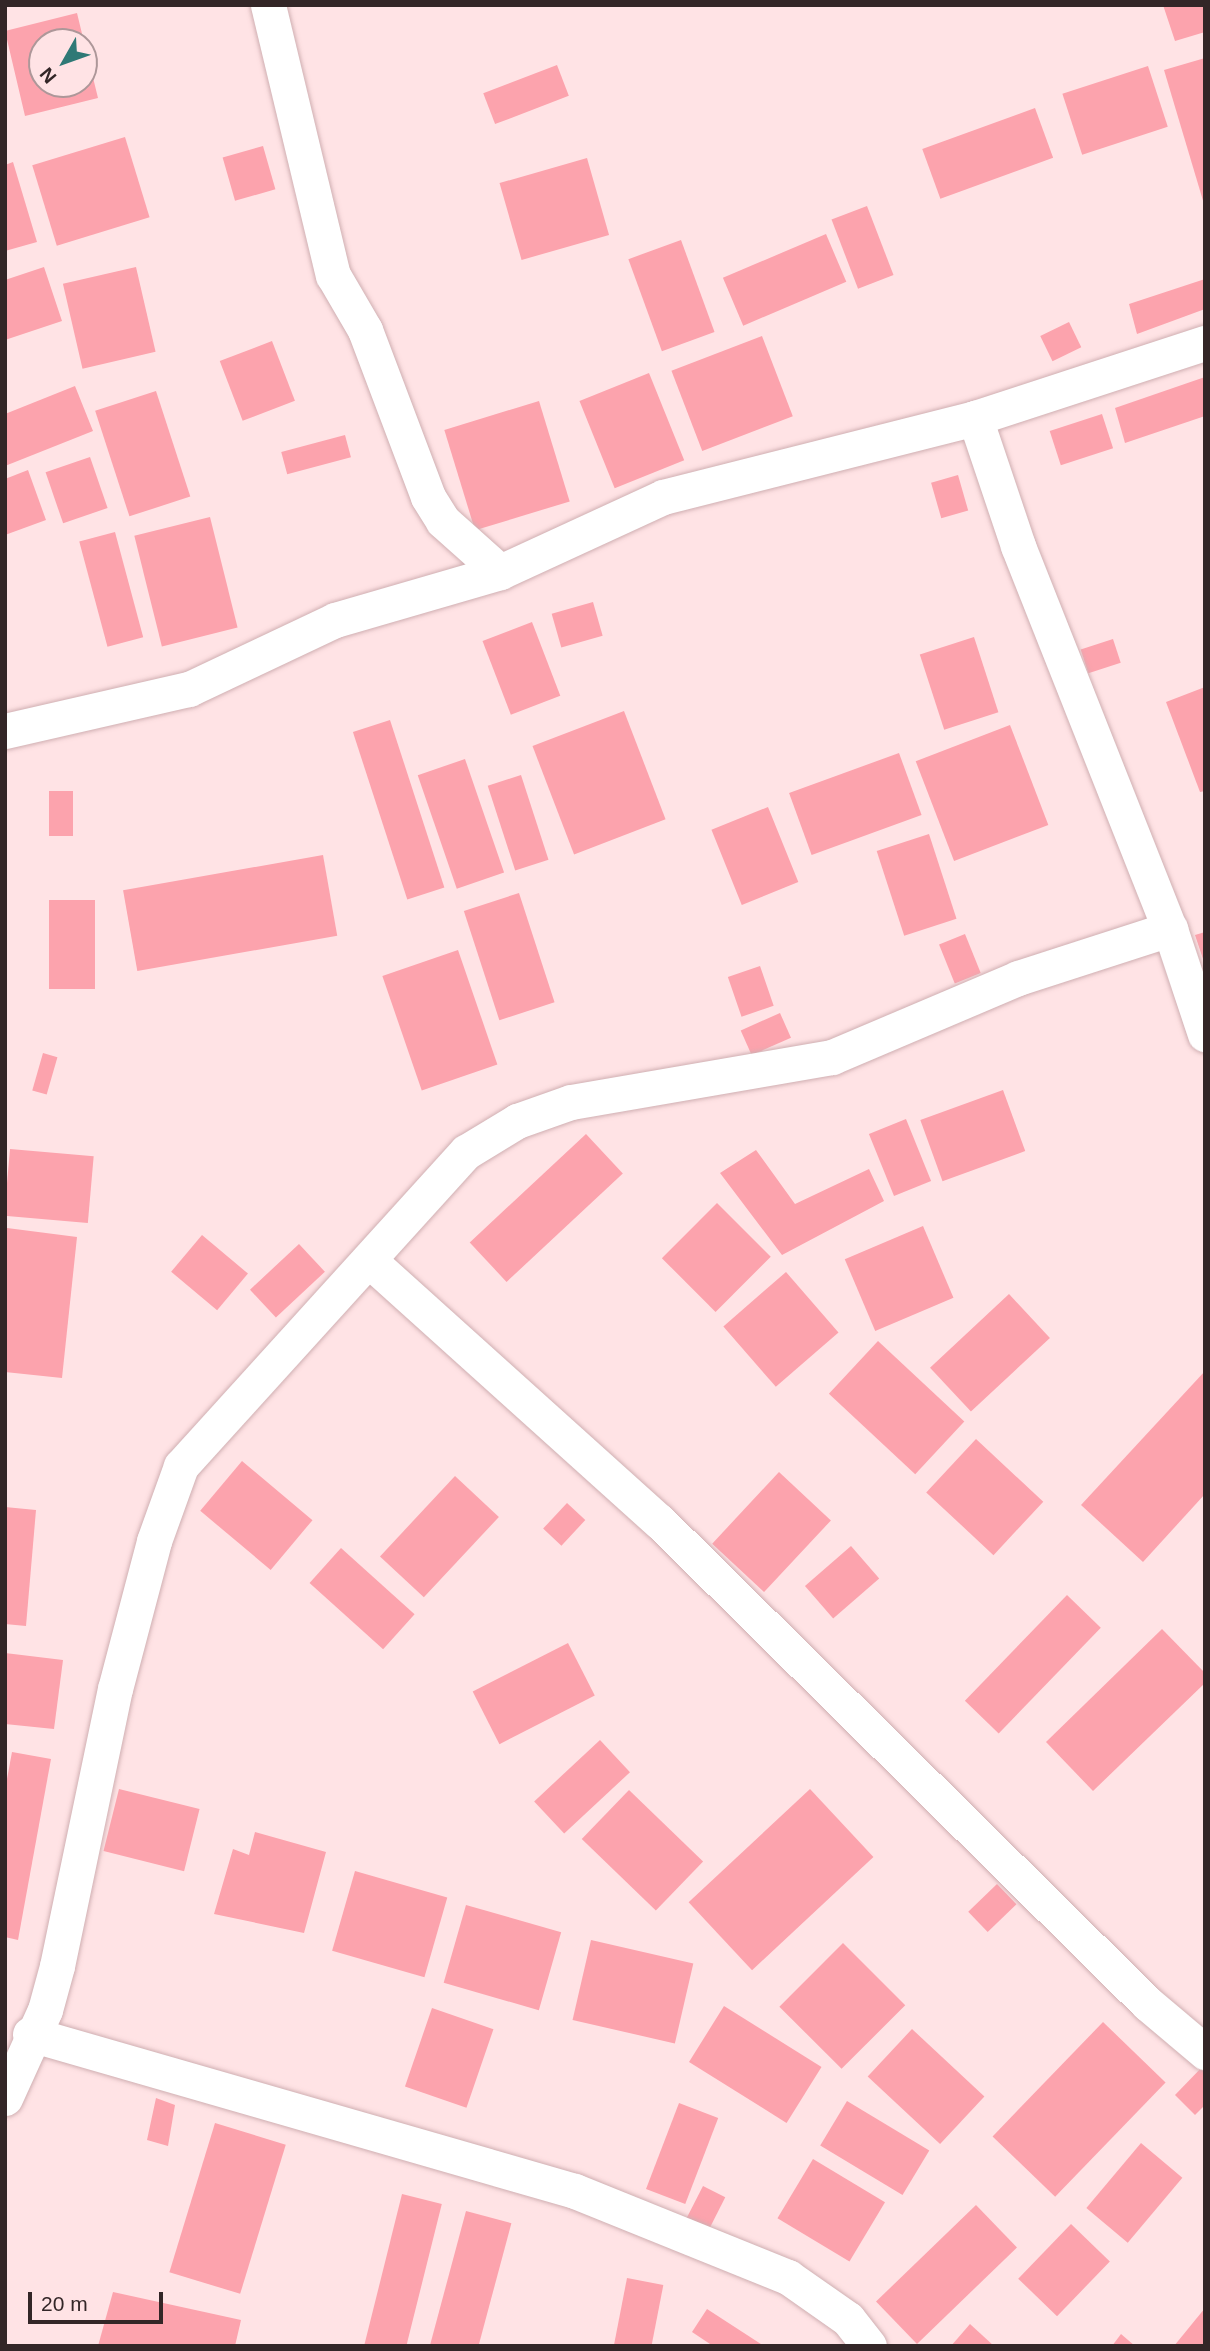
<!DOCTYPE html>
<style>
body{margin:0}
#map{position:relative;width:1210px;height:2351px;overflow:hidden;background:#ffe3e5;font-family:Helvetica,sans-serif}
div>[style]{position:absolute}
.building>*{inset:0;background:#fca3ad;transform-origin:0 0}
.roads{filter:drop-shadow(0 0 2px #d0afb2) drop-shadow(0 0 2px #d0afb2)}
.minor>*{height:35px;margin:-17.5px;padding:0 17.5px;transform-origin:17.5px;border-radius:17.5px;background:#fff}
span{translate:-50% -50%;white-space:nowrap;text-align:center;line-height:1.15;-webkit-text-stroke:7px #ffe3e5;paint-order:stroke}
.frame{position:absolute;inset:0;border:7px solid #332627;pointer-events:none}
.north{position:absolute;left:28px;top:28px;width:70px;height:70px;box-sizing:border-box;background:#ffe3e5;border:2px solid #ad9799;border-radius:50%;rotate:230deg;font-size:19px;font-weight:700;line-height:28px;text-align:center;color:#332627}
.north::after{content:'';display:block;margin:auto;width:24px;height:32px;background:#2f7976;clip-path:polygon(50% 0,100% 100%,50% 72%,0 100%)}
.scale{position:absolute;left:28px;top:2292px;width:135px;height:32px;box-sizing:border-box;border:4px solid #332627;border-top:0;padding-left:9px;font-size:21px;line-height:24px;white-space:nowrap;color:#332627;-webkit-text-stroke:5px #ffe3e5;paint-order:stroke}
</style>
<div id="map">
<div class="building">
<i style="clip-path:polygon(1163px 5px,1205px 5px,1205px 32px,1175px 41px)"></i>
<i style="clip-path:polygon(77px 13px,84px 42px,42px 42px,42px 84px,84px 84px,85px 45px,98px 98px,25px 116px,5px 31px)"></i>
<i style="clip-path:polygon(1205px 58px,1205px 204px,1204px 204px,1164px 70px)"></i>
<i style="left:557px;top:65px;width:33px;height:79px;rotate:69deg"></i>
<i style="left:1148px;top:66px;width:64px;height:90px;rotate:72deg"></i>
<i style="left:1035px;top:108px;width:53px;height:120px;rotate:70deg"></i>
<i style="left:125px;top:137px;width:84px;height:97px;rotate:73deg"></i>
<i style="left:263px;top:146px;width:45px;height:42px;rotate:74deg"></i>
<i style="left:587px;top:158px;width:80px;height:91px;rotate:74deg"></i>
<i style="clip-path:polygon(13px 162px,37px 242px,5px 251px,5px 165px)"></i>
<i style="left:867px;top:206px;width:74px;height:38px;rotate:69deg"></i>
<i style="left:826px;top:234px;width:52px;height:112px;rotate:67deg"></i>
<i style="left:681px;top:240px;width:98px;height:56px;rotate:70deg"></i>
<i style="clip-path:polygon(44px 267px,62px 321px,5px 340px,5px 280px)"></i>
<i style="left:136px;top:267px;width:87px;height:75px;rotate:77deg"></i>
<i style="clip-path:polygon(1205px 279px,1205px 309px,1137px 334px,1129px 304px)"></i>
<i style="left:1069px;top:322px;width:28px;height:32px;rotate:64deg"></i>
<i style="left:762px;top:336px;width:86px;height:97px;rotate:69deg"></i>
<i style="left:272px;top:341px;width:64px;height:56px;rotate:69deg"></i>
<i style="left:649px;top:373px;width:94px;height:75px;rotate:68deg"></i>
<i style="clip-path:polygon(1205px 377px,1205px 416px,1125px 443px,1115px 408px)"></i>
<i style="clip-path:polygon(75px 386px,93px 431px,5px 466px,5px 414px)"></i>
<i style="left:156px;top:391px;width:111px;height:64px;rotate:72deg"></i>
<i style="left:539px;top:401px;width:105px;height:99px;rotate:73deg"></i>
<i style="left:1102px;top:414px;width:36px;height:55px;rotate:72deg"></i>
<i style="left:345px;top:435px;width:23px;height:66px;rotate:75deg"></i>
<i style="left:90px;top:457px;width:54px;height:47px;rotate:71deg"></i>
<i style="clip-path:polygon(28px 470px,46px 520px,5px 535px,5px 479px)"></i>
<i style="left:958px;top:475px;width:37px;height:28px;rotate:74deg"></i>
<i style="left:210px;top:517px;width:114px;height:78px;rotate:76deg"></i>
<i style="left:115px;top:532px;width:109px;height:37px;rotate:75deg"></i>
<i style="left:593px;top:602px;width:35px;height:43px;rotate:74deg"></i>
<i style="left:532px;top:622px;width:79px;height:53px;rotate:69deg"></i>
<i style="left:974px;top:637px;width:79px;height:57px;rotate:72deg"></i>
<i style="left:1113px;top:639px;width:25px;height:34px;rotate:72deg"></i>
<i style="clip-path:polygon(1205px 687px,1205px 791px,1200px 792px,1166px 702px)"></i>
<i style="left:624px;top:711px;width:116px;height:98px;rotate:69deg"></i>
<i style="left:390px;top:720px;width:176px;height:39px;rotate:72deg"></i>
<i style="left:1010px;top:725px;width:107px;height:101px;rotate:69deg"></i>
<i style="left:899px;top:753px;width:66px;height:117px;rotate:70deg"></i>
<i style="left:465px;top:759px;width:120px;height:50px;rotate:71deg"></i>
<i style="left:521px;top:775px;width:89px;height:35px;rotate:72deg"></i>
<i style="left:49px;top:791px;width:24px;height:45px"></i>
<i style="left:768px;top:807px;width:81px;height:61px;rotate:68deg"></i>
<i style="left:929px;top:834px;width:89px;height:55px;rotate:72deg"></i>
<i style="left:323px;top:855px;width:82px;height:203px;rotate:80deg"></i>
<i style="left:519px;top:893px;width:115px;height:58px;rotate:72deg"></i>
<i style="left:95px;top:900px;width:89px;height:46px;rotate:90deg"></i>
<i style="clip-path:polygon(1205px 932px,1205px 962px,1204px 962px,1195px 935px)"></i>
<i style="left:965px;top:934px;width:42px;height:28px;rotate:68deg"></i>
<i style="left:458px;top:950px;width:121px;height:80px;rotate:71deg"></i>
<i style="left:760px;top:966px;width:42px;height:34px;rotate:71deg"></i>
<i style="left:780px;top:1013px;width:27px;height:43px;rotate:66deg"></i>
<i style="left:43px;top:1053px;width:15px;height:39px;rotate:16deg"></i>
<i style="left:1003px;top:1090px;width:65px;height:88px;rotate:70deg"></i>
<i style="left:906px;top:1119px;width:67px;height:40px;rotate:68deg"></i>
<i style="left:586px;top:1134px;width:54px;height:159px;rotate:47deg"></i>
<i style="left:10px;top:1149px;width:84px;height:67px;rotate:5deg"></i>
<i style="clip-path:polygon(756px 1150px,795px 1204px,869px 1169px,884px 1201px,782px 1255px,720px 1173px)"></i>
<i style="left:717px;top:1203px;width:76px;height:78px;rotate:45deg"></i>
<i style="left:923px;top:1226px;width:78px;height:85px;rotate:67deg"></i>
<i style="clip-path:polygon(7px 1228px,77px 1237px,62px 1378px,5px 1372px)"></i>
<i style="left:202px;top:1235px;width:60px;height:48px;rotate:40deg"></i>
<i style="left:299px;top:1244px;width:38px;height:67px;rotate:47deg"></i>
<i style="left:786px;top:1272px;width:80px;height:83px;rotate:49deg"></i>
<i style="left:1009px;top:1294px;width:60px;height:108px;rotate:47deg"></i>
<i style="left:878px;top:1341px;width:118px;height:72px;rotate:43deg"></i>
<i style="clip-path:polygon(1205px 1371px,1205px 1494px,1143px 1562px,1081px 1505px)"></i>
<i style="left:976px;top:1439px;width:92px;height:73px;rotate:43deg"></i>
<i style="left:242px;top:1461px;width:92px;height:65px;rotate:40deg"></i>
<i style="left:779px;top:1472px;width:71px;height:98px;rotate:43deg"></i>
<i style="left:455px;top:1476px;width:60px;height:110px;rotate:43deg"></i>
<i style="left:567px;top:1503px;width:25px;height:35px;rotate:43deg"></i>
<i style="clip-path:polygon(5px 1507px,36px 1510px,26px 1626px,5px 1624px)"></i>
<i style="left:851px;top:1546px;width:43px;height:61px;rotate:49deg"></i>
<i style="left:341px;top:1548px;width:99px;height:47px;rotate:42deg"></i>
<i style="left:1067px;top:1595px;width:47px;height:147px;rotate:44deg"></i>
<i style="clip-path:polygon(1162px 1629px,1205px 1673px,1205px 1683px,1093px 1791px,1046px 1742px)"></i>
<i style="left:568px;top:1643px;width:59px;height:107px;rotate:63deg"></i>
<i style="clip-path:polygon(5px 1653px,63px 1660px,54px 1729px,5px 1724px)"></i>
<i style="left:600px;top:1740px;width:44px;height:90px;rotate:47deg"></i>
<i style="clip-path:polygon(12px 1752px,51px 1759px,18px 1940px,5px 1937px,5px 1790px)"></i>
<i style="left:119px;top:1789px;width:83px;height:64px;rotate:14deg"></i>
<i style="left:810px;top:1789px;width:93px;height:166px;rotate:47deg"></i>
<i style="left:629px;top:1790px;width:103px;height:68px;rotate:44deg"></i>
<i style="clip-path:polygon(255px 1832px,326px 1852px,304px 1933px,214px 1914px,233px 1849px,249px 1855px)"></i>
<i style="left:355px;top:1871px;width:96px;height:83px;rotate:16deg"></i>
<i style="left:997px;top:1884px;width:28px;height:40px;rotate:46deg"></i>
<i style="left:466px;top:1905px;width:99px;height:81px;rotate:16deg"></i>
<i style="left:591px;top:1940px;width:105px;height:82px;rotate:13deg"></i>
<i style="left:843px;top:1943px;width:88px;height:90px;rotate:45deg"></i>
<i style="left:724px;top:2006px;width:115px;height:66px;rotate:32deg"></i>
<i style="left:432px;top:2008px;width:65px;height:83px;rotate:19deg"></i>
<i style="left:1103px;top:2022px;width:87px;height:159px;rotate:44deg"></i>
<i style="left:912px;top:2029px;width:99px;height:65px;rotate:43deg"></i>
<i style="clip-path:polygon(1205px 2064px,1205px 2105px,1195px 2115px,1175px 2095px)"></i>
<i style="clip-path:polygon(156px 2098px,175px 2105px,168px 2146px,147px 2140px)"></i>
<i style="left:847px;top:2101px;width:96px;height:52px;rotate:31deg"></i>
<i style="left:679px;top:2103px;width:42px;height:92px;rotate:21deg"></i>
<i style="left:215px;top:2123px;width:74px;height:156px;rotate:17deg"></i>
<i style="left:1141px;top:2143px;width:54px;height:85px;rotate:40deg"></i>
<i style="left:813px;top:2159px;width:84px;height:69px;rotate:31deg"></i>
<i style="left:703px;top:2186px;width:25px;height:36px;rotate:27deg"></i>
<i style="left:402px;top:2194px;width:41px;height:157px;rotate:14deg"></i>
<i style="left:976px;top:2205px;width:59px;height:139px;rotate:46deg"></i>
<i style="left:466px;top:2211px;width:47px;height:139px;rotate:15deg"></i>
<i style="left:1071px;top:2224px;width:54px;height:76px;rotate:44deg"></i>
<i style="left:627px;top:2278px;width:37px;height:69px;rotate:11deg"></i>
<i style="clip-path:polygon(113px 2292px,241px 2320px,235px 2346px,98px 2346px)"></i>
<i style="clip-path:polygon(1205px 2308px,1205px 2346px,1174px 2346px)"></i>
<i style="clip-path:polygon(707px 2309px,764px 2346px,713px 2346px,692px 2332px)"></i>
<i style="clip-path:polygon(970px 2324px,994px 2346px,951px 2346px)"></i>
<i style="clip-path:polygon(1121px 2334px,1135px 2346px,1112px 2346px)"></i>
</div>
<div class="roads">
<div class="minor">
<i style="left:268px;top:5px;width:278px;rotate:76.5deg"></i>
<i style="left:333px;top:275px;width:64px;rotate:59.8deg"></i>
<i style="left:365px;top:330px;width:178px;rotate:69.3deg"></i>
<i style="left:428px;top:497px;width:28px;rotate:58deg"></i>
<i style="left:443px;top:521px;width:76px;rotate:41.8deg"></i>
<i style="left:975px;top:418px;width:135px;rotate:71.4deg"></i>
<i style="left:1018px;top:546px;width:412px;rotate:68.4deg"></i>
<i style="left:1170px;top:929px;width:111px;rotate:71.6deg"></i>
<i style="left:5px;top:731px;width:189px;rotate:-12.9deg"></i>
<i style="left:189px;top:689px;width:161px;rotate:-25.3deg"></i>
<i style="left:335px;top:620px;width:172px;rotate:-16.2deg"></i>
<i style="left:500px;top:572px;width:179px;rotate:-24.7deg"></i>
<i style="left:663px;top:497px;width:322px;rotate:-14.2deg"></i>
<i style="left:975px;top:418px;width:242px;rotate:-18.1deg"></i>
<i style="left:371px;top:1262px;width:387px;rotate:42deg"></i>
<i style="left:659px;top:1521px;width:687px;rotate:44.65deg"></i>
<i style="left:1148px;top:2004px;width:75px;rotate:40.1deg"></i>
<i style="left:30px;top:2034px;width:567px;rotate:16.07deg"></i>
<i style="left:575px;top:2191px;width:230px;rotate:22deg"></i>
<i style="left:788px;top:2277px;width:73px;rotate:35deg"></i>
<i style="left:848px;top:2319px;width:34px;rotate:52deg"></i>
<i style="left:5px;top:2098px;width:97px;rotate:-65.6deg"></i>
<i style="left:45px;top:2010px;width:46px;rotate:-74.7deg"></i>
<i style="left:57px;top:1966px;width:283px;rotate:-78.2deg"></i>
<i style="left:115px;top:1689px;width:153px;rotate:-75.2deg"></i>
<i style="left:154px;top:1541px;width:80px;rotate:-70.2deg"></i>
<i style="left:181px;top:1466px;width:424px;rotate:-47.8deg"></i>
<i style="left:466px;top:1152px;width:60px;rotate:-31.3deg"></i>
<i style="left:517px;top:1121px;width:57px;rotate:-19.4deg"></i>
<i style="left:571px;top:1102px;width:265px;rotate:-9.8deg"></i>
<i style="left:832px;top:1057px;width:202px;rotate:-23deg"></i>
<i style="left:1018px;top:978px;width:160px;rotate:-17.9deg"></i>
</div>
</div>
<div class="frame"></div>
<div class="north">N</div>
<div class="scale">20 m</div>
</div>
